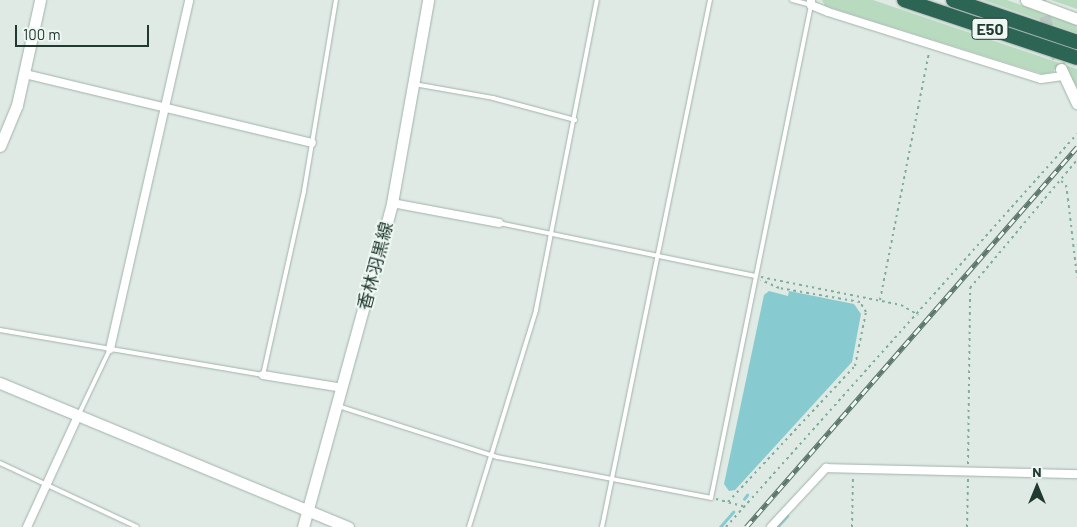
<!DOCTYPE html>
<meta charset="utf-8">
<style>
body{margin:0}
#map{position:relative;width:1077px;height:527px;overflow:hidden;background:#dfeae4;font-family:Barlow,"Noto Sans JP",sans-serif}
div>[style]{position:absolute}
.green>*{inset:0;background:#b8dbbf}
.water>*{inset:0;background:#87cacf}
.stream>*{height:2.5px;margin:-1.25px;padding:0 1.25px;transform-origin:1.25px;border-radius:1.25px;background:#87cacf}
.secondary-tunnel>*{height:11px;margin-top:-5.5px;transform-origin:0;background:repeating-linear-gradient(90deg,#b9c7c0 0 11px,transparent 0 16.5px)}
.path>*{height:2px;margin-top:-1px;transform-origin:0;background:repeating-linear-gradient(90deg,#80ad9b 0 2.5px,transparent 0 6.5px)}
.roads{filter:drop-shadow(0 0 1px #a2b2ab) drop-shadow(0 0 1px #a2b2ab)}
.lane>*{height:4px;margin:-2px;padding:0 2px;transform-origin:2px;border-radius:2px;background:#fff}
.street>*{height:8px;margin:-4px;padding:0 4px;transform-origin:4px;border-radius:4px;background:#fff}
.secondary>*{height:11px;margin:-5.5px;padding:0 5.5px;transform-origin:5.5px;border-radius:5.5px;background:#fff}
.highway>*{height:14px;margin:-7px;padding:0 7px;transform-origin:7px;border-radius:7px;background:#2d6555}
.rail>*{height:4.5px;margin-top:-2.25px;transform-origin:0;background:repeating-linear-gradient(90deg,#eff7f2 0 8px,#5b766c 0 16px);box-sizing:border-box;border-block:1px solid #5b766c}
span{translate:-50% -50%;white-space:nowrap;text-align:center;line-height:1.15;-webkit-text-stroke:4px #eff7f2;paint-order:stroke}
.shield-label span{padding:1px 4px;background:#eff7f2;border:1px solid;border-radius:4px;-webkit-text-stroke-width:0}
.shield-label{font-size:16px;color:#203a31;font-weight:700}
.street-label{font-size:18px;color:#203a31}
.north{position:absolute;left:1012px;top:462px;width:50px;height:50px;-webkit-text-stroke:4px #eff7f2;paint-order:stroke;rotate:0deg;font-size:14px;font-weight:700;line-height:20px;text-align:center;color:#203a31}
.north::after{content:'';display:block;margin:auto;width:18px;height:22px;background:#203a31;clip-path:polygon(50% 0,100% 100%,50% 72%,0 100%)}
.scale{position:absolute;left:15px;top:25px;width:134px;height:22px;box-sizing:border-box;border:2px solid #203a31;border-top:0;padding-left:6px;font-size:15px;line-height:18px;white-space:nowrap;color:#203a31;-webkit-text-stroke:4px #eff7f2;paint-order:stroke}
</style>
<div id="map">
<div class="green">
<i style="clip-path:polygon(822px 0,873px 0,1077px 69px,1077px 87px,1066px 69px,1054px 69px,1054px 72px,1043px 74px,825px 6px)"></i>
<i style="clip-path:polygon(983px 0,1007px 0,1077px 25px,1077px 33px)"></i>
<i style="clip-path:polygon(1051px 0,1077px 0,1077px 9px)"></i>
</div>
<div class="water">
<i style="clip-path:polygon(769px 291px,788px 296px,789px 291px,854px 304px,861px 314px,852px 362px,735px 490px,729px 491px,724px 484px,764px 295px)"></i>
</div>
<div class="stream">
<i style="left:744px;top:499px;width:5px;rotate:-53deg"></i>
<i style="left:720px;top:527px;width:20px;rotate:-49deg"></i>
<i style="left:777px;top:527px;width:15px;rotate:-48deg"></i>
</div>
<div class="secondary-tunnel">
<i style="left:1040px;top:0;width:72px;rotate:73.1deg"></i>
</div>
<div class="path">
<i style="left:1061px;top:181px;width:6px;rotate:39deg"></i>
<i style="left:1066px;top:185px;width:14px;rotate:82deg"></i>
<i style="left:1068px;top:199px;width:79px;rotate:83.4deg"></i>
<i style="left:761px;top:277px;width:143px;rotate:11.3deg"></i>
<i style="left:901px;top:305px;width:20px;rotate:30deg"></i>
<i style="left:880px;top:300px;width:252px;rotate:-78.8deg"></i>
<i style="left:968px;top:464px;width:176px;rotate:-89.3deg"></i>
<i style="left:970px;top:288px;width:167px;rotate:-50.1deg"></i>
<i style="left:716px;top:499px;width:28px;rotate:15deg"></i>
<i style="left:728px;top:502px;width:186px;rotate:-47deg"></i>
<i style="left:855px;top:366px;width:55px;rotate:-78.5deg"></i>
<i style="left:866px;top:312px;width:12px;rotate:-121deg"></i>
<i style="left:860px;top:302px;width:82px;rotate:-170.2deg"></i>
<i style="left:779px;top:288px;width:20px;rotate:-156deg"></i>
<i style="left:726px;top:527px;width:527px;rotate:-48.23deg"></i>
<i style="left:852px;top:527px;width:50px;rotate:-88.9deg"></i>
<i style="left:967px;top:527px;width:48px;rotate:-88.8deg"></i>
</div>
<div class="roads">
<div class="lane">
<i style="left:414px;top:84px;width:80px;rotate:10deg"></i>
<i style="left:493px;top:98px;width:85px;rotate:15deg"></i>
<i style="left:499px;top:223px;width:261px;rotate:11.7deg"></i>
<i style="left:0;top:330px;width:267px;rotate:9.7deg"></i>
<i style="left:263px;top:375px;width:189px;rotate:-77.4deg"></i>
<i style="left:304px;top:191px;width:194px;rotate:-80.5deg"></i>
<i style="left:338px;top:406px;width:167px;rotate:17.8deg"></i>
<i style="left:497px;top:457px;width:218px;rotate:10.8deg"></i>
<i style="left:711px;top:498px;width:503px;rotate:-78.53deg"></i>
<i style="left:811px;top:5px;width:20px;rotate:-165deg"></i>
<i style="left:79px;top:414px;width:72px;rotate:-64.5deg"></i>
<i style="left:0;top:463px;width:151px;rotate:25deg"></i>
<i style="left:469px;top:527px;width:227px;rotate:-72.8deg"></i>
<i style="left:536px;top:310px;width:316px;rotate:-78.9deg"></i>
<i style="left:602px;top:527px;width:538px;rotate:-78.42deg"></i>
</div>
<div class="street">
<i style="left:811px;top:0;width:5px;rotate:90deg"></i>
<i style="left:811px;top:5px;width:18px;rotate:22deg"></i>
<i style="left:828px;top:12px;width:223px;rotate:17.5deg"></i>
<i style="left:1041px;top:79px;width:22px;rotate:-8deg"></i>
<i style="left:25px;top:74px;width:295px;rotate:13.5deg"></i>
<i style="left:392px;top:203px;width:109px;rotate:10.6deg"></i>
<i style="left:110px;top:349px;width:358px;rotate:-77.2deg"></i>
<i style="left:263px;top:375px;width:81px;rotate:9.2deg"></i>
<i style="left:27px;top:527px;width:122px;rotate:-65.3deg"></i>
<i style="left:771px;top:527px;width:81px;rotate:-47deg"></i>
<i style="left:826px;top:468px;width:251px;rotate:1.4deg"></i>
</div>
<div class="secondary">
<i style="left:1026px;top:0;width:54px;rotate:20.4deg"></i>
<i style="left:1061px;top:69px;width:38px;rotate:65deg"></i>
<i style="left:0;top:146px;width:44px;rotate:-67.5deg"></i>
<i style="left:17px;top:105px;width:107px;rotate:-77.6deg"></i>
<i style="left:0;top:383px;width:377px;rotate:22.5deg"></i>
<i style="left:303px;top:527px;width:336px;rotate:-74.6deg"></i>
<i style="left:392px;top:203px;width:206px;rotate:-79.9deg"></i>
</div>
<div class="highway">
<i style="left:904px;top:0;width:182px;rotate:18.5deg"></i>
<i style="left:953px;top:0;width:131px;rotate:18.7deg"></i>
</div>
</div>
<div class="rail">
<i style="left:746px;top:527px;width:504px;rotate:-48.94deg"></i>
</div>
<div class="shield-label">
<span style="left:990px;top:29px">E50</span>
</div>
<div class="street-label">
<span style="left:375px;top:266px;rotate:-75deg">香林羽黒線</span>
</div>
<div class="north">N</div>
<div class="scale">100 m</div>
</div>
